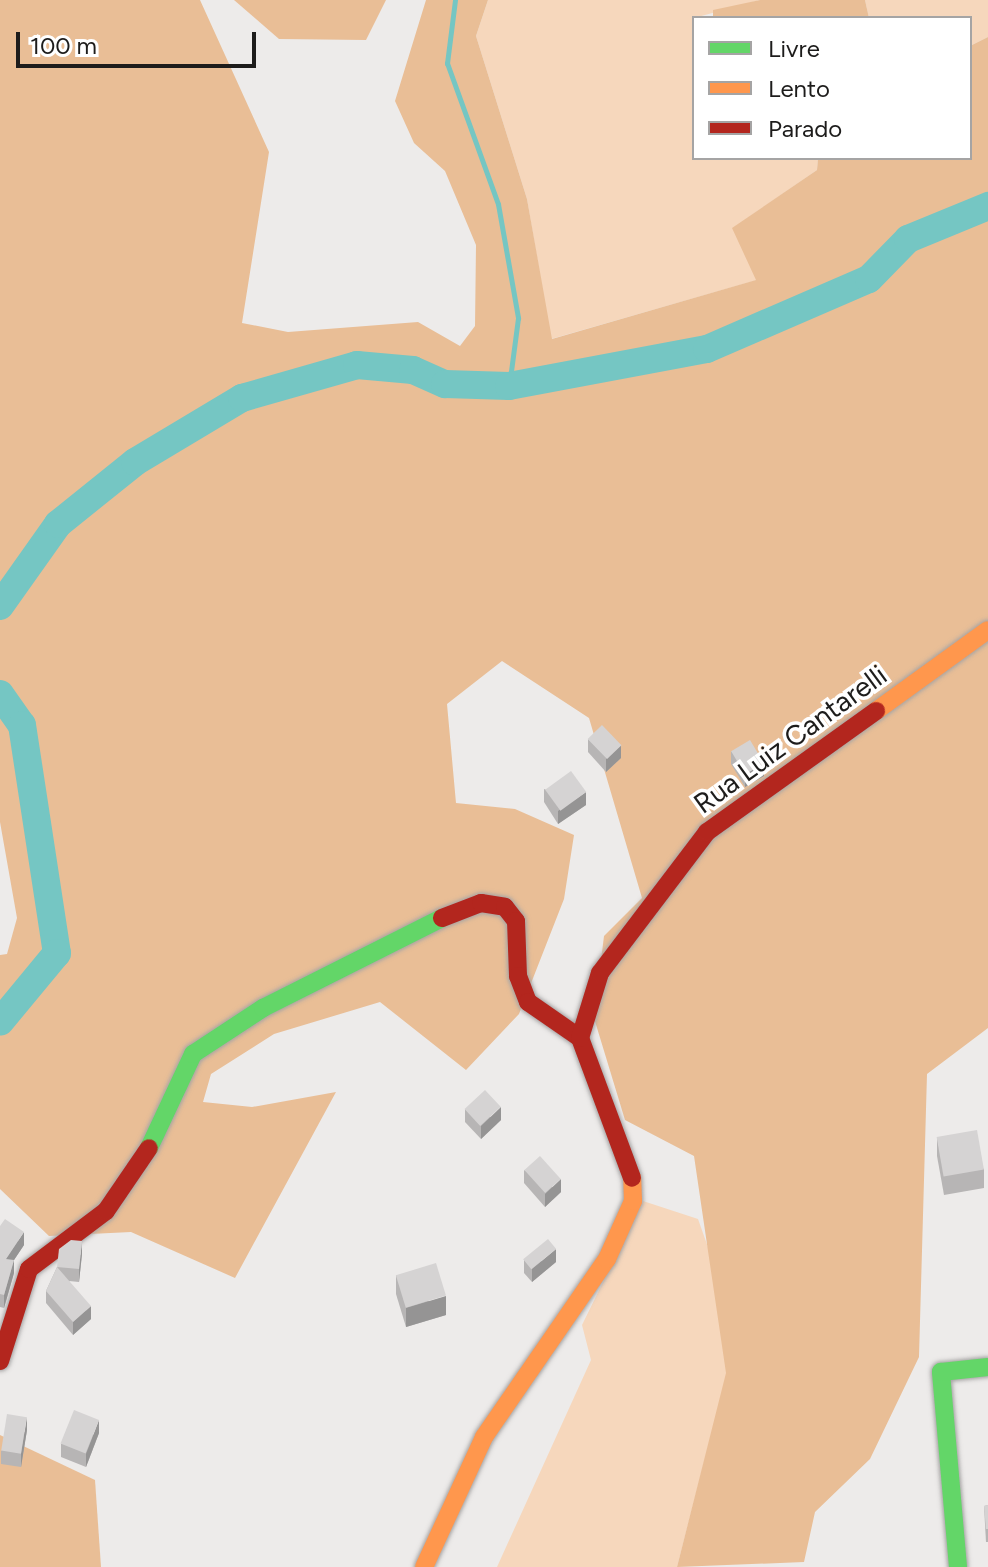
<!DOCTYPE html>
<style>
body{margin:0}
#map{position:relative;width:988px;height:1567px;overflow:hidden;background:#edebea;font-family:Figtree,sans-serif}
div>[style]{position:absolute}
.green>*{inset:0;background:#f6d7bc}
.forest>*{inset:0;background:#e9be96}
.stream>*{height:5px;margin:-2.5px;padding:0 2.5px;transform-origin:2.5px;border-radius:2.5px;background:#75c6c3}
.river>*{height:28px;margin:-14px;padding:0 14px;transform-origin:14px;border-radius:14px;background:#75c6c3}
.roads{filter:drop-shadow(0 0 2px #a6a4a4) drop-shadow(0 0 2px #a6a4a4)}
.fast>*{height:18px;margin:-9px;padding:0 9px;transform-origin:9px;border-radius:9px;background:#63d668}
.slow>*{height:18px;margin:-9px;padding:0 9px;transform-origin:9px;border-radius:9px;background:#ff974d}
.jam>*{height:18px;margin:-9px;padding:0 9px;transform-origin:9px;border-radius:9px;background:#b3261e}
.wall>*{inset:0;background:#b7b5b5}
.shaded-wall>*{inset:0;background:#959494}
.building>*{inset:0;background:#d5d3d3;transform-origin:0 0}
span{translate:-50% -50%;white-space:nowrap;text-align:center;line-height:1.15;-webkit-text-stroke:7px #fff;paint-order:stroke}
.street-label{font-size:28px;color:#1d1c1b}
.legend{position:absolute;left:692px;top:16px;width:280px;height:144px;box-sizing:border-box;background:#fff;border:2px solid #a5a4a4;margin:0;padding:10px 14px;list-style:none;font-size:24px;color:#1d1c1b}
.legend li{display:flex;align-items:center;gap:16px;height:40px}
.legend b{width:40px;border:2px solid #a5a4a4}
.scale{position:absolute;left:16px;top:32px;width:240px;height:36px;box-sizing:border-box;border:4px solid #1d1c1b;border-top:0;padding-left:10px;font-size:24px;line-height:28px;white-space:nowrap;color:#1d1c1b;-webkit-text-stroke:6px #fff;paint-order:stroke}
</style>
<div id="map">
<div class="green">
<i style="clip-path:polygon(488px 0,760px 0,694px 18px,694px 158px,818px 158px,817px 170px,733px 228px,757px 280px,551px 339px,527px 199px,476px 36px)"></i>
<i style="clip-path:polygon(865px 0,988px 0,988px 37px,970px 46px,970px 18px,869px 18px)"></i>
<i style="clip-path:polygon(643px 1201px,698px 1219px,715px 1267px,727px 1373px,677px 1567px,497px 1567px,591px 1360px,582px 1325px)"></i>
</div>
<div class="forest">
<i style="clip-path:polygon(0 0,200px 0,269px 152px,242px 323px,288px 332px,418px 322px,460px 346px,475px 326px,476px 245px,445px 171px,414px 143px,395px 101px,426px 0,488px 0,476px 36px,527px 199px,552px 339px,756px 280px,732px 228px,817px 170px,818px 158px,970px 158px,970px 46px,988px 37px,988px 1028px,927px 1074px,919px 1357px,870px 1459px,815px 1512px,804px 1562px,677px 1567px,726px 1373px,694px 1156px,625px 1120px,594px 1018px,604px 936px,642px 898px,589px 718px,502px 661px,447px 704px,456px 803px,515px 809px,574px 835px,564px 899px,519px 1014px,466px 1070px,380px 1002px,274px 1034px,211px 1074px,203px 1102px,252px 1107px,336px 1092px,235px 1278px,131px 1232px,49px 1236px,0 1189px,0 955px,7px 954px,17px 918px,0 822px)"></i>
<i style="clip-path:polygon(234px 0,386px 0,366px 40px,279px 39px)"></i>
<i style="clip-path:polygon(760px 0,865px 0,869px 18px,713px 18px,713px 10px)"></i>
<i style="clip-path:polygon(0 1435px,95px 1480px,101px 1567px,0 1567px)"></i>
</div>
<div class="stream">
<i style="left:455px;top:0;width:64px;rotate:97.2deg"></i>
<i style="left:447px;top:63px;width:150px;rotate:70.1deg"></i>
<i style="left:498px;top:204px;width:116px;rotate:80deg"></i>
<i style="left:518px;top:318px;width:69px;rotate:97.5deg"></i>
</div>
<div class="river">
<i style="left:0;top:606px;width:100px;rotate:-54.7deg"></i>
<i style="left:58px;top:524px;width:99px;rotate:-38.8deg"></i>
<i style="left:135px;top:462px;width:125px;rotate:-30.9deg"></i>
<i style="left:242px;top:398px;width:120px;rotate:-16deg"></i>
<i style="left:357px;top:365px;width:56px;rotate:5.1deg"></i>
<i style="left:413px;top:370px;width:35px;rotate:24deg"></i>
<i style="left:445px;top:384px;width:64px;rotate:1.8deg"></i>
<i style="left:509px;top:386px;width:201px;rotate:-10.6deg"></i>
<i style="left:707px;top:349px;width:176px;rotate:-23.4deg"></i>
<i style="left:869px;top:279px;width:56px;rotate:-45.7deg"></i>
<i style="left:908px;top:239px;width:87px;rotate:-22.4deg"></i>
<i style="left:0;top:694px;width:38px;rotate:55deg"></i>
<i style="left:22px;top:725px;width:231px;rotate:81.3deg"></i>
<i style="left:57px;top:953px;width:89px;rotate:129.6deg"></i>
</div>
<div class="roads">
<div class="fast">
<i style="left:149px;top:1148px;width:104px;rotate:-64.9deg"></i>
<i style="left:193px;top:1054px;width:84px;rotate:-33.3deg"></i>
<i style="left:263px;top:1008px;width:200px;rotate:-26.7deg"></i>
<i style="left:958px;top:1567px;width:196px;rotate:-95deg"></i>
<i style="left:941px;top:1372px;width:47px;rotate:-6.1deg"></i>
</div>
<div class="slow">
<i style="left:876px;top:711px;width:138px;rotate:-35.9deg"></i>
<i style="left:424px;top:1567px;width:143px;rotate:-65.2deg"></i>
<i style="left:484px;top:1437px;width:216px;rotate:-55.4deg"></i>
<i style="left:607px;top:1259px;width:64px;rotate:-65.9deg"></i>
<i style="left:633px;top:1201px;width:23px;rotate:-92deg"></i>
</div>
<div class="jam">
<i style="left:442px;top:918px;width:42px;rotate:-21deg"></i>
<i style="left:481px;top:903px;width:24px;rotate:9deg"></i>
<i style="left:505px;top:907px;width:18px;rotate:52deg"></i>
<i style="left:516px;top:921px;width:55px;rotate:87.9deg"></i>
<i style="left:518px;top:976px;width:28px;rotate:69deg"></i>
<i style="left:528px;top:1002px;width:63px;rotate:34.7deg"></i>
<i style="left:580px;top:1038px;width:149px;rotate:69.6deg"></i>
<i style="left:580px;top:1038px;width:68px;rotate:-72.9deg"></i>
<i style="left:600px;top:973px;width:177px;rotate:-52.8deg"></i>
<i style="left:707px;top:832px;width:208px;rotate:-35.6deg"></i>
<i style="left:0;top:1361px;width:96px;rotate:-72.5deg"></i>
<i style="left:29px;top:1269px;width:96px;rotate:-37deg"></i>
<i style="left:106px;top:1211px;width:76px;rotate:-55.7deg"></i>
</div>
</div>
<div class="wall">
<i style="clip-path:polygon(588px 739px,621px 758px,606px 772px,588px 752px)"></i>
<i style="clip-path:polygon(731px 751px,764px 776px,745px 787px,731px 764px)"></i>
<i style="clip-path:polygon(544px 789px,586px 805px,558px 824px,544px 802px)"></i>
<i style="clip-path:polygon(465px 1109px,501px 1120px,481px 1139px,465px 1122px)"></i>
<i style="clip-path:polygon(937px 1137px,984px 1169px,984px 1188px,944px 1195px,937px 1156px)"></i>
<i style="clip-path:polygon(524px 1170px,561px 1192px,545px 1207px,524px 1183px)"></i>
<i style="clip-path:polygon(0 1226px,24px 1245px,14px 1260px,14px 1273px,4px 1308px,0 1307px)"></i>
<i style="clip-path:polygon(82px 1254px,79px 1282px,69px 1281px,91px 1319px,73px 1335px,46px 1303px,46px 1291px,57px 1267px)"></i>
<i style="clip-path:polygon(524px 1260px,556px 1262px,532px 1282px,524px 1273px)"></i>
<i style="clip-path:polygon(396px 1275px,446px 1315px,406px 1327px,396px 1294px)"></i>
<i style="clip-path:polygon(27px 1430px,21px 1467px,1px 1464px,1px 1451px)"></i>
<i style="clip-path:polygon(99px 1433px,86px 1467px,61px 1457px,61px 1444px)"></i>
<i style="clip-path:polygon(988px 1505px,988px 1542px,986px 1542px,984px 1506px)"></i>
</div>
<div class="shaded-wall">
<i style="clip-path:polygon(621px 745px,621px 758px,606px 772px,606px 759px)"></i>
<i style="clip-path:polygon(764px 763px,764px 776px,745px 787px,745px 774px)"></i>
<i style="clip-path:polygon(586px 792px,586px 805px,558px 824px,558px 811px)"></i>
<i style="clip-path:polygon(501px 1107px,501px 1120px,481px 1139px,481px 1126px)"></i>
<i style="clip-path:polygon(561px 1179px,561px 1192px,545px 1207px,545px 1194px)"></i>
<i style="clip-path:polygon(24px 1232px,24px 1245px,6px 1272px,6px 1259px)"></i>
<i style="clip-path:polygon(82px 1241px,82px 1254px,79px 1282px,79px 1269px)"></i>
<i style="clip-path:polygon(556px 1249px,556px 1262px,532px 1282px,532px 1269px)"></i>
<i style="clip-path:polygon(14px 1260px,14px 1273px,4px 1308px,4px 1295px)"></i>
<i style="clip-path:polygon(446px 1296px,446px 1315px,406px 1327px,406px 1308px)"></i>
<i style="clip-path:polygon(91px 1306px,91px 1319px,73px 1335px,73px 1322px)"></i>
<i style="clip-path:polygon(27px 1417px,27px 1430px,21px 1467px,21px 1454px)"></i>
<i style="clip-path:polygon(99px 1420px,99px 1433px,86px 1467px,86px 1454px)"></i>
</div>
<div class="building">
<i style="left:602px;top:725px;width:28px;height:20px;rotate:46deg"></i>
<i style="left:750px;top:740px;width:27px;height:22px;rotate:59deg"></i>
<i style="left:571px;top:771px;width:26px;height:32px;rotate:54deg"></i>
<i style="left:485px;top:1090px;width:23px;height:28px;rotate:47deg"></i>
<i style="left:977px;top:1130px;width:40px;height:41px;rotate:80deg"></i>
<i style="left:540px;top:1156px;width:31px;height:21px;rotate:48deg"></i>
<i style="clip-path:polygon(5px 1219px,24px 1232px,6px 1259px,14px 1260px,4px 1295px,0 1294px,0 1226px)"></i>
<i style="left:548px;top:1239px;width:13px;height:32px;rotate:51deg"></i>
<i style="clip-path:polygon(71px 1240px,82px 1241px,79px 1269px,57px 1267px,59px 1249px)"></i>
<i style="left:436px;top:1263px;width:34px;height:42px;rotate:73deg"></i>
<i style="clip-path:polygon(57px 1267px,91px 1306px,73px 1322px,46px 1291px)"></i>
<i style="left:74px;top:1410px;width:27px;height:36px;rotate:22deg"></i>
<i style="left:7px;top:1414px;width:20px;height:37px;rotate:9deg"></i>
<i style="clip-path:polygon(988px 1505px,988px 1529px,986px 1529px,984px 1506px)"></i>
</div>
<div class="street-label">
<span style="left:790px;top:739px;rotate:-36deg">Rua Luiz Cantarelli</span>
</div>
<ul class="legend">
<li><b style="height:10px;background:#63d668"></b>Livre</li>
<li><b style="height:10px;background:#ff974d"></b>Lento</li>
<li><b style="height:10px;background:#b3261e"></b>Parado</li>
</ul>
<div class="scale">100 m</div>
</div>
